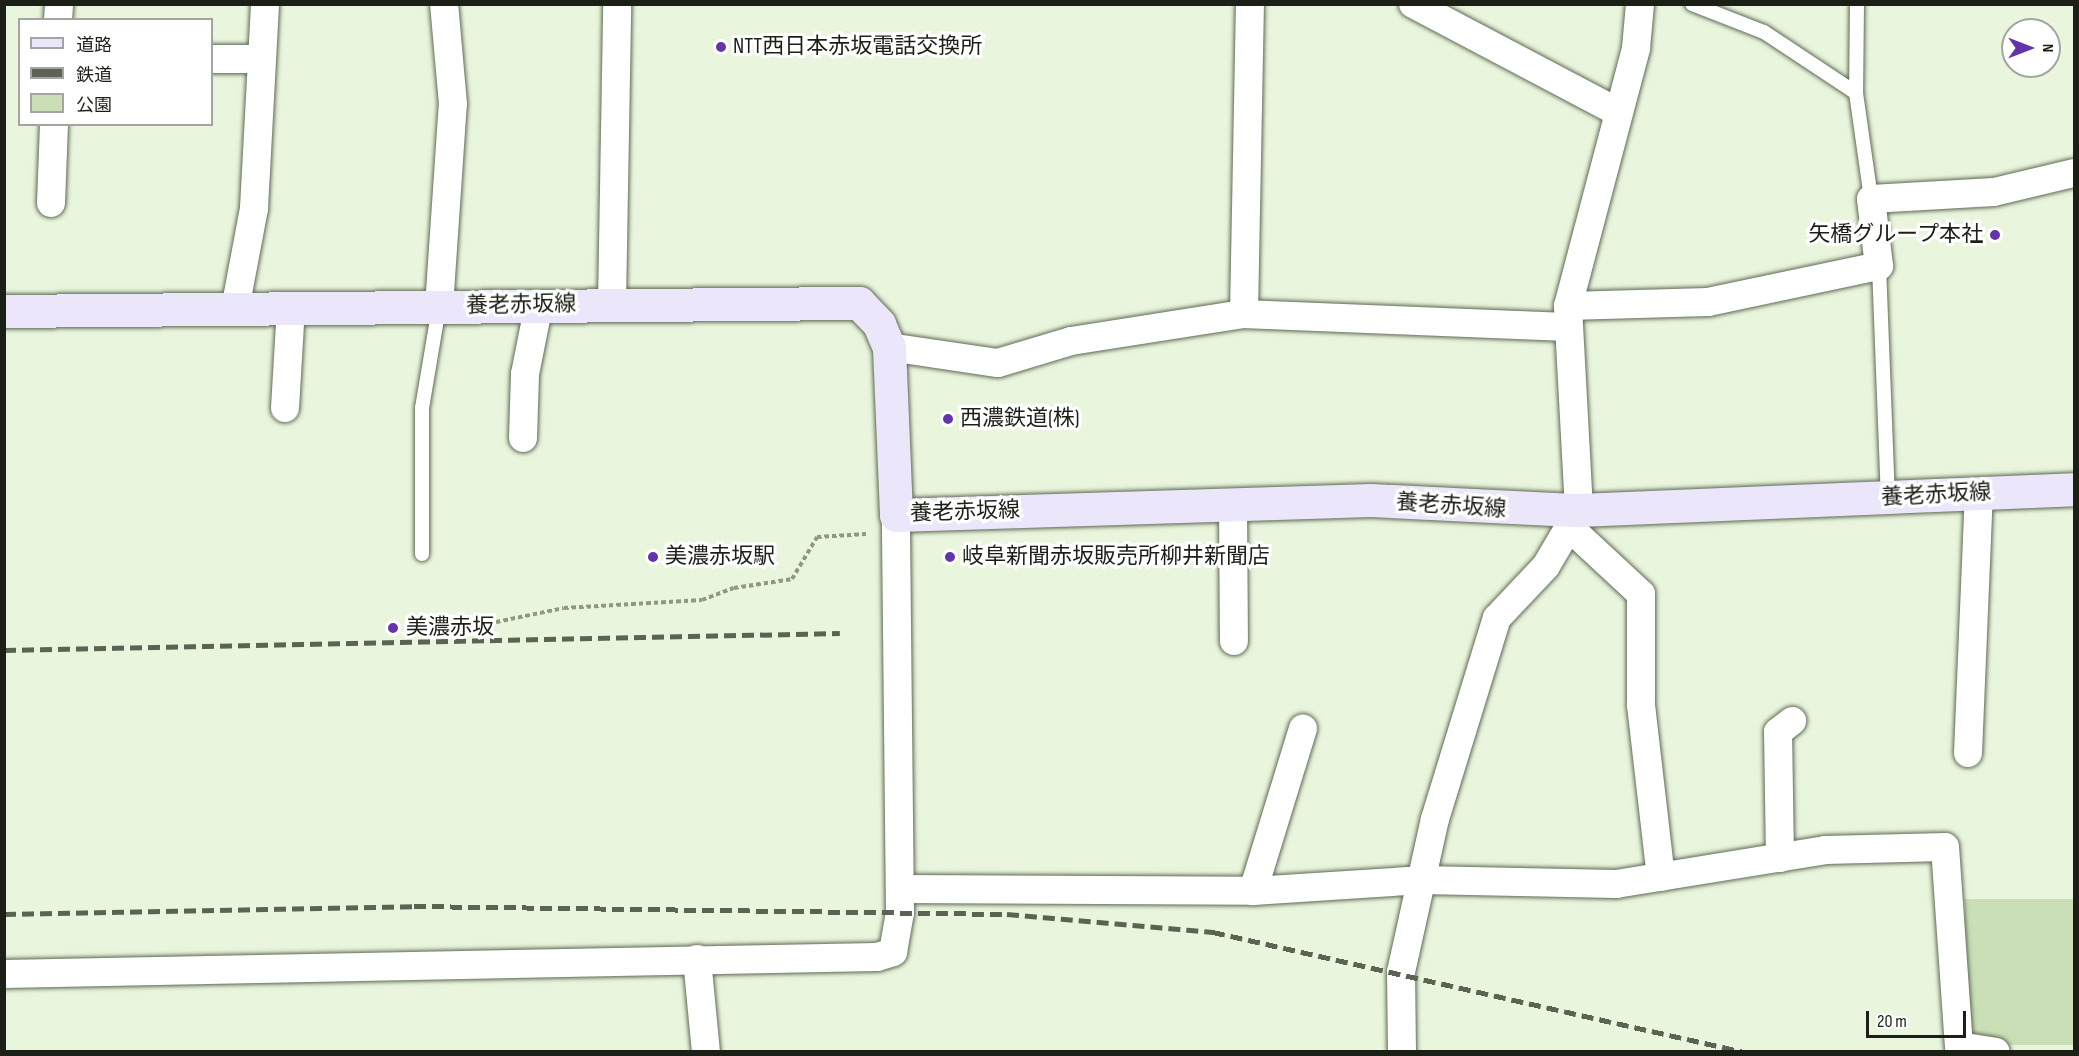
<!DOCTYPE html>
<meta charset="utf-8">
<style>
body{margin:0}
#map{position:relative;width:2079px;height:1056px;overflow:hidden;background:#e9f6dd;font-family:"Sofia Sans Condensed","Noto Sans JP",sans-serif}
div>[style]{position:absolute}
.green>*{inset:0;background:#cadfb6;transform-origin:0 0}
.path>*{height:4px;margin-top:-2px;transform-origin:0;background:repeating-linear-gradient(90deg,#8f9886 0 4.5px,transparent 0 7.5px)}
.roads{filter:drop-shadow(0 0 2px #5f6a55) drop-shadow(0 0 2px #5f6a55)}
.service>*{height:14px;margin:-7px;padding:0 7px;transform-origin:7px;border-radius:7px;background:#fff}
.minor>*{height:28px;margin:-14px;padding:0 14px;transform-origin:14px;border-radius:14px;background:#fff}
.secondary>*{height:33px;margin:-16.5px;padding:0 16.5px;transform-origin:16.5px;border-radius:16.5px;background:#ece6fb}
.rail>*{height:4.5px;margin-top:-2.25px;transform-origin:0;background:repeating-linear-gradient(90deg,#5c6254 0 12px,transparent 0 18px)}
.dots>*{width:16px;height:16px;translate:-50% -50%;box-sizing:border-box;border:3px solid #fff;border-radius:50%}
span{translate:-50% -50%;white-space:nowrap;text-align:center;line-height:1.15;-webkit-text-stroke:6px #fff;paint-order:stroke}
.poi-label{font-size:22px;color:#1b1f16}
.left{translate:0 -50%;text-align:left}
.right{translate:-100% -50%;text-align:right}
.street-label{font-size:22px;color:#1b1f16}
.frame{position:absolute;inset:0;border:6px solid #1b1f16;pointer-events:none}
.legend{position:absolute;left:18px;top:18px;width:195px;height:108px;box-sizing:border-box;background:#fff;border:2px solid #a4a5a2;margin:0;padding:8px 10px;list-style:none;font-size:18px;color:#1b1f16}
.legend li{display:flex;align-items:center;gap:12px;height:30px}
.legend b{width:30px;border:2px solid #a4a5a2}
.north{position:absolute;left:2001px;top:18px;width:60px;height:60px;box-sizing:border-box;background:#fff;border:2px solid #a4a5a2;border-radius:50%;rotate:90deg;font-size:16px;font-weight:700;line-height:24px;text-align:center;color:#1b1f16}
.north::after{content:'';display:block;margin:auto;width:21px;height:27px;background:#6434ab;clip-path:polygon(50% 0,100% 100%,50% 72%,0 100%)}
.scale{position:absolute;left:1866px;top:1011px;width:100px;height:27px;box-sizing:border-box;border:3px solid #1b1f16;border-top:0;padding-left:8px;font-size:18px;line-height:21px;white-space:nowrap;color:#1b1f16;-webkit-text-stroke:4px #fff;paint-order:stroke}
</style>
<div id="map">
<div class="green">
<i style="left:2074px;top:899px;width:146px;height:109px;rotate:90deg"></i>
</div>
<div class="path">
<i style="left:496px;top:622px;width:69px;rotate:-11.6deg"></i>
<i style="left:564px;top:608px;width:138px;rotate:-3.3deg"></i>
<i style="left:702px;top:600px;width:34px;rotate:-21deg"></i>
<i style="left:734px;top:588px;width:59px;rotate:-8.8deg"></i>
<i style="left:792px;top:579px;width:49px;rotate:-59.2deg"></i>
<i style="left:817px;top:537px;width:49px;rotate:-3.5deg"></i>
</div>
<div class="roads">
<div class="service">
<i style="left:1692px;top:4px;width:77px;rotate:21.3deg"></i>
<i style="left:1764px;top:32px;width:110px;rotate:33.5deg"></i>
<i style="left:1857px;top:4px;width:89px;rotate:90.6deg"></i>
<i style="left:1856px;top:93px;width:107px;rotate:81.9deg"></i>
<i style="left:1879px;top:266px;width:231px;rotate:87.8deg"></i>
<i style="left:422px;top:554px;width:146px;rotate:-90deg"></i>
<i style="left:422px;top:408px;width:102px;rotate:-80.4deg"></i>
</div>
<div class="minor">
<i style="left:1413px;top:4px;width:229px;rotate:27.8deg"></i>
<i style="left:58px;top:20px;width:16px;rotate:-86deg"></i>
<i style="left:212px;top:59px;width:50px"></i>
<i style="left:51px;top:203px;width:79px;rotate:-87.8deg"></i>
<i style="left:612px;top:304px;width:300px;rotate:-89deg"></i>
<i style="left:1568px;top:306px;width:140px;rotate:-1.6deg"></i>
<i style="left:1708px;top:302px;width:175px;rotate:-11.9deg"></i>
<i style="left:1879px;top:266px;width:67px;rotate:-96.8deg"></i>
<i style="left:1871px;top:199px;width:123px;rotate:-3.3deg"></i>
<i style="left:1994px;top:192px;width:82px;rotate:-13.4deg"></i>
<i style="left:439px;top:307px;width:203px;rotate:-86.1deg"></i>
<i style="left:453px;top:104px;width:100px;rotate:-95.1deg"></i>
<i style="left:235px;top:309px;width:103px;rotate:-79.3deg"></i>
<i style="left:254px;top:208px;width:204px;rotate:-86.9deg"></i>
<i style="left:1244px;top:314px;width:310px;rotate:-88.9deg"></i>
<i style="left:889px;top:347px;width:110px;rotate:8.4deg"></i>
<i style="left:998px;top:363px;width:76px;rotate:-16.8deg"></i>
<i style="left:1071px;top:341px;width:175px;rotate:-8.9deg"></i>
<i style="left:1244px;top:314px;width:322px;rotate:2.3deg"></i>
<i style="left:285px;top:408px;width:100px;rotate:-86.6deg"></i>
<i style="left:523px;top:438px;width:64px;rotate:-88.2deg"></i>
<i style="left:525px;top:374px;width:71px;rotate:-78.7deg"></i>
<i style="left:1233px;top:505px;width:136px;rotate:89.6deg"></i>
<i style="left:1570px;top:528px;width:97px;rotate:42.9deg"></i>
<i style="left:1641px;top:594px;width:111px;rotate:90deg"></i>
<i style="left:1641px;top:705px;width:173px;rotate:83.4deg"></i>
<i style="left:1968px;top:753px;width:260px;rotate:-87.6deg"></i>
<i style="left:1780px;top:858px;width:126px;rotate:-90.9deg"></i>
<i style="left:1778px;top:732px;width:18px;rotate:-38deg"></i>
<i style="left:900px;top:889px;width:353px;rotate:0.3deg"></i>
<i style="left:1253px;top:891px;width:168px;rotate:-3.7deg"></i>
<i style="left:1421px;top:880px;width:195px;rotate:1.2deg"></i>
<i style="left:1616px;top:884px;width:212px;rotate:-9.2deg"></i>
<i style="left:1825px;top:850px;width:120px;rotate:-1.4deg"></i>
<i style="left:1945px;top:847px;width:199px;rotate:86deg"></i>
<i style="left:1959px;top:1046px;width:37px;rotate:9deg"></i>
<i style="left:1253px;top:891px;width:170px;rotate:-72.9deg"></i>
<i style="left:697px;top:959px;width:93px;rotate:84.5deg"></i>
<i style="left:4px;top:974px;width:873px;rotate:-1.12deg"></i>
<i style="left:877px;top:957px;width:17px;rotate:-17deg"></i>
<i style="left:893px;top:952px;width:40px;rotate:-80deg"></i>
<i style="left:900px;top:913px;width:398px;rotate:-90.6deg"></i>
<i style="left:1402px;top:1052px;width:80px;rotate:-90.7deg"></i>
<i style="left:1401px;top:972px;width:157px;rotate:-77.5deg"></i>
<i style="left:1435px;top:819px;width:210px;rotate:-72.9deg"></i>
<i style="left:1497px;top:618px;width:71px;rotate:-46.7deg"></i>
<i style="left:1546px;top:566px;width:65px;rotate:-59.5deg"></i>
<i style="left:1579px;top:510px;width:204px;rotate:-93.1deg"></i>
<i style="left:1568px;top:306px;width:267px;rotate:-75.2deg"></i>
<i style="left:1636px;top:48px;width:44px;rotate:-84.8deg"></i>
</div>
<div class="secondary">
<i style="left:4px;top:311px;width:855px;rotate:-0.54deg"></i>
<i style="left:859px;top:303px;width:29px;rotate:46deg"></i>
<i style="left:879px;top:324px;width:25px;rotate:67deg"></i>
<i style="left:889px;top:347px;width:168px;rotate:87.6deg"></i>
<i style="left:896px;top:515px;width:475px;rotate:-1.8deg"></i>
<i style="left:1371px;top:500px;width:208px;rotate:2.8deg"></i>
<i style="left:1579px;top:510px;width:495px;rotate:-2.4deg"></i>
</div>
</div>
<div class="rail">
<i style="left:4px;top:650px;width:836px;rotate:-1.16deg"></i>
<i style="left:4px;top:914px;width:410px;rotate:-1.1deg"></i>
<i style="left:414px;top:906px;width:593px;rotate:0.77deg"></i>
<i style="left:1007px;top:914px;width:207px;rotate:5deg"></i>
<i style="left:1213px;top:932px;width:544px;rotate:12.73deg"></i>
</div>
<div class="dots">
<i style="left:721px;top:47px;background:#6434ab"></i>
<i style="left:1995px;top:235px;background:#6434ab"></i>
<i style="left:948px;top:419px;background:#6434ab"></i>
<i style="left:653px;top:557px;background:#6434ab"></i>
<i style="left:950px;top:557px;background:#6434ab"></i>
<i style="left:393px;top:628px;background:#6434ab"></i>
</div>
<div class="poi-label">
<span class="left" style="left:733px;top:47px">NTT西日本赤坂電話交換所</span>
<span class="right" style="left:1983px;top:235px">矢橋グループ本社</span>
<span class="left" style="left:960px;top:419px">西濃鉄道(株)</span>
<span class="left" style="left:665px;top:557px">美濃赤坂駅</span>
<span class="left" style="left:962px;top:557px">岐阜新聞赤坂販売所柳井新聞店</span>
<span class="left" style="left:406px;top:628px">美濃赤坂</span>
</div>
<div class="street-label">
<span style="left:521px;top:305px;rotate:-1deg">養老赤坂線</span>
<span style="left:1936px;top:495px;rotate:-3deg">養老赤坂線</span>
<span style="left:1451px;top:506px;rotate:4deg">養老赤坂線</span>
<span style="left:965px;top:512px;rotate:-2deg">養老赤坂線</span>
</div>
<div class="frame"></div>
<ul class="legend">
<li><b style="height:8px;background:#ece6fb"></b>道路</li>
<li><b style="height:8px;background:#5c6254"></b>鉄道</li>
<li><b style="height:16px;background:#cadfb6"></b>公園</li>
</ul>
<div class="north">N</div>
<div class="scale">20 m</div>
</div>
